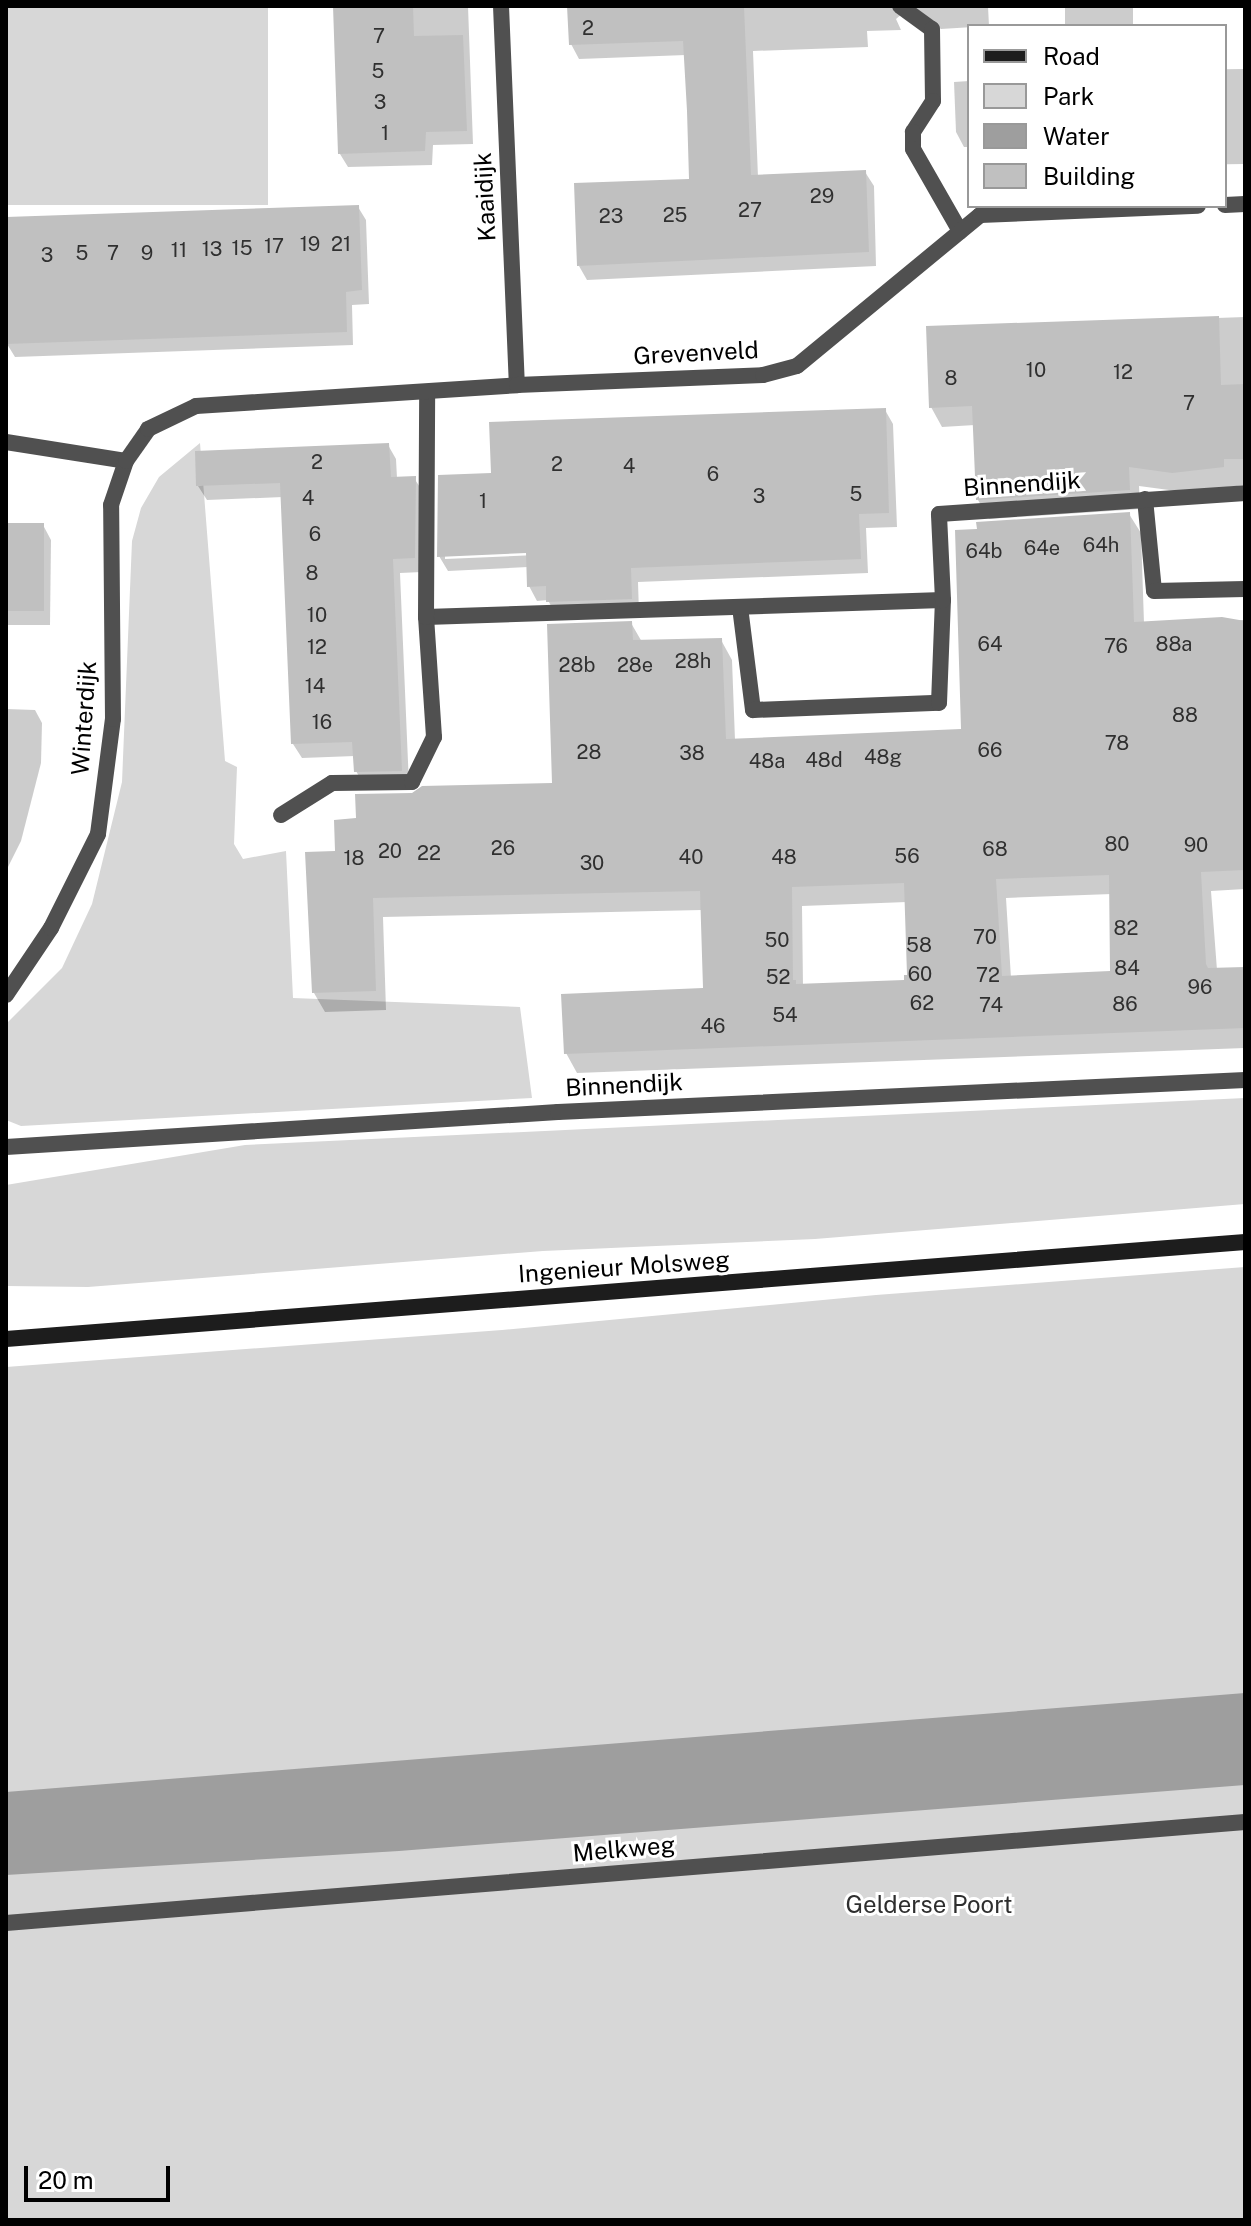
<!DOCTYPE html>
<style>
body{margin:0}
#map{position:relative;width:1251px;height:2226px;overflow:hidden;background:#fff;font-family:"Public Sans",sans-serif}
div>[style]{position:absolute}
.green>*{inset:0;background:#d7d7d7;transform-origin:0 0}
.water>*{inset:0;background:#9e9e9e}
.shadow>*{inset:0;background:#0003;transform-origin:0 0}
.building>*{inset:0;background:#c0c0c0;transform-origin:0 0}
.street>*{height:16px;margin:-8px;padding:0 8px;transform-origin:8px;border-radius:8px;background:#505050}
.secondary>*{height:16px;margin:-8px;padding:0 8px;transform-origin:8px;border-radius:8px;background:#1d1d1d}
span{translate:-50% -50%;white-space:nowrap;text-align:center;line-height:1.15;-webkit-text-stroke:6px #fff;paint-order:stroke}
.number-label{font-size:20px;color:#303030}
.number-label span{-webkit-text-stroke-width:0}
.street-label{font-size:24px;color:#000}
.park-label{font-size:24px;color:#2e2e2e}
.frame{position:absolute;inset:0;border:8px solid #000;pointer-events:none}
.legend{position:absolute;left:967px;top:24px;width:260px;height:184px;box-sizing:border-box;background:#fff;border:2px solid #999;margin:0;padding:10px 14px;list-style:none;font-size:24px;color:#000}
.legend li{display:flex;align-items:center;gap:16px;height:40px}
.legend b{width:40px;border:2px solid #999}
.scale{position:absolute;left:24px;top:2166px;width:146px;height:36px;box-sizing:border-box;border:4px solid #000;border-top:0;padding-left:10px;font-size:24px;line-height:28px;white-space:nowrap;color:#000;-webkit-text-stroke:6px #fff;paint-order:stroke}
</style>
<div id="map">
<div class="green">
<i style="left:6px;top:6px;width:262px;height:199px"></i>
<i style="clip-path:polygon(200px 443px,225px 761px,237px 767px,234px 844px,243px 859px,286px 851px,293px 998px,520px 1007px,532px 1098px,21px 1126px,6px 1120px,6px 1024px,62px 968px,92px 904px,122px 782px,132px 541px,141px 508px,159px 477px)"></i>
<i style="clip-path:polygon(1245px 1098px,1245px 1204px,815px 1239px,543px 1251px,88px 1287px,6px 1286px,6px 1185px,245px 1145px)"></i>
<i style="clip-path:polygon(1245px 1267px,1245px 2220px,6px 2220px,6px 1367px,502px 1330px,876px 1295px)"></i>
</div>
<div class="water">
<i style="clip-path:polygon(1245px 1693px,1245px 1785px,399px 1851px,6px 1875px,6px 1792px)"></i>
</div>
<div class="shadow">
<i style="clip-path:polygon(335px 6px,468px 6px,473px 144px,433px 145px,432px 165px,348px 167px,340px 154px)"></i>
<i style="clip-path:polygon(569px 6px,988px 6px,989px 26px,941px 29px,909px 8px,896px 19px,901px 30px,867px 31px,868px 47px,753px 51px,758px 177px,865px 172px,874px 186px,876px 266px,587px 280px,579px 266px,691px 181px,686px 55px,579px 59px,571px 44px)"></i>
<i style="left:1065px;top:6px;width:68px;height:20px"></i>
<i style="left:1243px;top:69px;width:95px;height:18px;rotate:89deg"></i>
<i style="clip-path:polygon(969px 81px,969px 147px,964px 147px,956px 132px,954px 82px)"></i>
<i style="clip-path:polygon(358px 207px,366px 220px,369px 304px,352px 305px,353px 345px,15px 357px,7px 344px,6px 220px)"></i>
<i style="clip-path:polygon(1245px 317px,1245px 485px,1184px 492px,1139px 486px,1140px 509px,989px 519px,978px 500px,975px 425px,942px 427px,931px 407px,928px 328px)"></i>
<i style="clip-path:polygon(evenodd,885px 410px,893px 424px,897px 527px,866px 528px,868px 573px,638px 582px,639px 613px,556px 616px,548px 600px,537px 601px,529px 586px,528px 567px,448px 571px,439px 556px,493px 475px,885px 410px,535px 551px,536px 555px,445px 559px,445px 555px,535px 551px)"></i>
<i style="clip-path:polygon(388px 445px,396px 459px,397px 478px,414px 478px,423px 492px,422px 572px,400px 573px,409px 785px,364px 785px,356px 771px,355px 756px,302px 758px,293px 744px,283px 497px,207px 500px,198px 486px)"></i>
<i style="clip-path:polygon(evenodd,1129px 514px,1141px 533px,1144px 623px,1245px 620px,1245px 889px,1211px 891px,1217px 970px,1245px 969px,1245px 1048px,577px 1073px,566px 1053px,706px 990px,702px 910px,383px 917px,386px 1010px,325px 1012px,314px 993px,337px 852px,358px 820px,413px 795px,554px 785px,631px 623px,642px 642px,721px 640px,732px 660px,735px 740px,963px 731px,1129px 514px,1112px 894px,1112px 973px,1011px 978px,1006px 898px,1112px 894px,1129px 514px,907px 902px,909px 977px,906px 982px,803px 986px,802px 906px,907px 902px)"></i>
<i style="clip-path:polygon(6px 525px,43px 525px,51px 540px,50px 625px,6px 625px)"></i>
<i style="clip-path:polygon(6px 709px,35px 710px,42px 723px,41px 763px,21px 841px,6px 871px)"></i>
</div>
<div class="building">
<i style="clip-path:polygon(333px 6px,413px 6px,414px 36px,463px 35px,467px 131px,426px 132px,425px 151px,338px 154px)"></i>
<i style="clip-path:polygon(567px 6px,744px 6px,751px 175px,866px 170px,869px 252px,577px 266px,574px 183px,689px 179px,687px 111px,683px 41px,569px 45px)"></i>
<i style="clip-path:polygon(359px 205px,362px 290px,346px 292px,347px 332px,6px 344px,6px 217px)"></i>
<i style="clip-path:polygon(1219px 316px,1221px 385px,1245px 384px,1245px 459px,1224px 459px,1224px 467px,1172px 473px,1129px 467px,1130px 490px,976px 500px,972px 406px,929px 408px,926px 326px)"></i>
<i style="clip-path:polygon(886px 408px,889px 513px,859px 514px,861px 559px,631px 568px,632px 599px,546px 602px,546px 586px,527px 587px,526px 553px,437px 557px,438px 475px,491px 473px,489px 422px)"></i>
<i style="clip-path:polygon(389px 443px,391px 477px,416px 476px,415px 558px,393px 559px,402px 771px,354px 772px,352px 742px,291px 744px,280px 483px,196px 486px,195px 451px)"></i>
<i style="clip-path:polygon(evenodd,1130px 512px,1134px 622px,1222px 617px,1245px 621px,1245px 870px,1201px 872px,1206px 964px,1208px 968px,1245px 967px,1245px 1028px,564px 1054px,561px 994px,703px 988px,700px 891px,373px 898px,376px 991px,312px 993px,305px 852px,335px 851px,334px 820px,356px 818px,355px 794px,412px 793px,422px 786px,552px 783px,547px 624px,632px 621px,633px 640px,722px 638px,726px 739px,961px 729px,955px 530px,977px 529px,976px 522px,1130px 512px,1109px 875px,1110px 971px,1002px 976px,996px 879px,1109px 875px,1130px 512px,904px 883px,907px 975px,904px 975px,904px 980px,796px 984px,796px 980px,793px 980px,792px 887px,904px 883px)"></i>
<i style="left:6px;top:523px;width:38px;height:88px"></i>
</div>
<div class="street">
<i style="left:501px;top:6px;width:379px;rotate:87.6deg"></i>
<i style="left:900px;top:6px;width:39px;rotate:36deg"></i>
<i style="left:932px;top:29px;width:72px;rotate:89.2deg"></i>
<i style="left:933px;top:101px;width:37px;rotate:123deg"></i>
<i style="left:913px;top:132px;width:17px;rotate:90deg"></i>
<i style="left:913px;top:149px;width:95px;rotate:60.2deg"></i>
<i style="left:1225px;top:205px;width:20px;rotate:-3deg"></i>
<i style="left:6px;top:442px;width:121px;rotate:9deg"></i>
<i style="left:1145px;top:499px;width:92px;rotate:84.4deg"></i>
<i style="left:1154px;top:591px;width:91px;rotate:-1.3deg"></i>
<i style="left:740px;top:607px;width:104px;rotate:82.8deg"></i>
<i style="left:753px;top:710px;width:186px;rotate:-2.2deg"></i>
<i style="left:939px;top:703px;width:103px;rotate:-87.8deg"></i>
<i style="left:426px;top:617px;width:517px;rotate:-1.88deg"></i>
<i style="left:943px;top:600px;width:86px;rotate:-92.7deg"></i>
<i style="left:939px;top:514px;width:307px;rotate:-3.9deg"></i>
<i style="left:281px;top:815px;width:60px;rotate:-32.1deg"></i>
<i style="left:332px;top:783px;width:80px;rotate:-0.7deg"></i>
<i style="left:412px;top:782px;width:50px;rotate:-63.9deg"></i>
<i style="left:434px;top:737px;width:120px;rotate:-93.8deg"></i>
<i style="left:426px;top:617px;width:224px;rotate:-89.7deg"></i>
<i style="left:6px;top:995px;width:81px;rotate:-56.1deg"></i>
<i style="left:51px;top:928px;width:105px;rotate:-63.4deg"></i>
<i style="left:98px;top:834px;width:116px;rotate:-82.6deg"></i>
<i style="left:113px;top:719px;width:214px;rotate:-90.5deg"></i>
<i style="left:111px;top:505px;width:46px;rotate:-71.2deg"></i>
<i style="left:126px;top:461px;width:39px;rotate:-55deg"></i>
<i style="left:148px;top:429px;width:53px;rotate:-25.6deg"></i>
<i style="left:196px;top:406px;width:322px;rotate:-3.7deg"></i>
<i style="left:517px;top:385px;width:246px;rotate:-2.3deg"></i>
<i style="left:763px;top:375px;width:35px;rotate:-15deg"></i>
<i style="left:797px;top:366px;width:237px;rotate:-39.5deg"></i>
<i style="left:980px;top:215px;width:218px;rotate:-2.4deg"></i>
<i style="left:6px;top:1147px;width:553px;rotate:-3.63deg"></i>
<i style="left:558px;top:1112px;width:688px;rotate:-2.67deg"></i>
<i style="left:6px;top:1923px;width:1243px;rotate:-4.66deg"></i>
</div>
<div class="secondary">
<i style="left:6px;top:1339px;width:1243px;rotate:-4.48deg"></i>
</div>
<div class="number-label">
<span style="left:588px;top:28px">2</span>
<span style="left:379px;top:36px">7</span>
<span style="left:378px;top:71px">5</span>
<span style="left:380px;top:102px">3</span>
<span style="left:385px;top:133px">1</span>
<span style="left:822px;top:196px">29</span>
<span style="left:750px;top:210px">27</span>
<span style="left:675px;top:215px">25</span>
<span style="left:611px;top:216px">23</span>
<span style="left:310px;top:244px">19</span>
<span style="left:341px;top:244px">21</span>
<span style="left:274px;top:246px">17</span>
<span style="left:242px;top:248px">15</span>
<span style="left:212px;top:249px">13</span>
<span style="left:179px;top:250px">11</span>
<span style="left:82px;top:253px">5</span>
<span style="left:113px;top:253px">7</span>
<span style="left:147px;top:253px">9</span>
<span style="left:47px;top:255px">3</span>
<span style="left:1036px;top:370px">10</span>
<span style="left:1123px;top:372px">12</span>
<span style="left:951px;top:378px">8</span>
<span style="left:1189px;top:403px">7</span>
<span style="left:317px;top:462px">2</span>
<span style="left:557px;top:464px">2</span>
<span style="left:629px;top:466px">4</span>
<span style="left:713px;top:474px">6</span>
<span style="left:856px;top:494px">5</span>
<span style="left:759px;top:496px">3</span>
<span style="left:308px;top:498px">4</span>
<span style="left:483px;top:501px">1</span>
<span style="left:315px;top:534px">6</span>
<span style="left:1101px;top:545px">64h</span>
<span style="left:1042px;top:548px">64e</span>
<span style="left:984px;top:551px">64b</span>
<span style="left:312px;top:573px">8</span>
<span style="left:317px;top:615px">10</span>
<span style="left:990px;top:644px">64</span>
<span style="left:1174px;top:644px">88a</span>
<span style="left:1116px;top:646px">76</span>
<span style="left:317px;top:647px">12</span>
<span style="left:693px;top:661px">28h</span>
<span style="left:577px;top:665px">28b</span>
<span style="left:635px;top:665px">28e</span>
<span style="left:315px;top:686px">14</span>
<span style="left:1185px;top:715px">88</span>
<span style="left:322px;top:722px">16</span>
<span style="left:1117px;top:743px">78</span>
<span style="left:990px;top:750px">66</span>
<span style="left:589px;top:752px">28</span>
<span style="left:692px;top:753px">38</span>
<span style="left:883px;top:757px">48g</span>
<span style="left:824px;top:760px">48d</span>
<span style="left:767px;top:761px">48a</span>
<span style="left:1117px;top:844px">80</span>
<span style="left:1196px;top:845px">90</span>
<span style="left:503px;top:848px">26</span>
<span style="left:995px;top:849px">68</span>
<span style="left:390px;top:851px">20</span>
<span style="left:429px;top:853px">22</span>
<span style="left:907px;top:856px">56</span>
<span style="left:691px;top:857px">40</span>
<span style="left:784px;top:857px">48</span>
<span style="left:354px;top:858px">18</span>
<span style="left:592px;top:863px">30</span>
<span style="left:1126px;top:928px">82</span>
<span style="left:985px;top:937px">70</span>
<span style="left:777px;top:940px">50</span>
<span style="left:919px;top:945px">58</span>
<span style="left:1127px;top:968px">84</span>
<span style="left:920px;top:974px">60</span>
<span style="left:988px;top:975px">72</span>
<span style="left:778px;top:977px">52</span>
<span style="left:1200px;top:987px">96</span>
<span style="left:922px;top:1003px">62</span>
<span style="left:1125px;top:1004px">86</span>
<span style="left:991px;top:1005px">74</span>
<span style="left:785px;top:1015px">54</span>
<span style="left:713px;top:1026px">46</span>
</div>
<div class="street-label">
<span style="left:485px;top:197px;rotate:-93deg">Kaaidijk</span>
<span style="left:696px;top:353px;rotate:-3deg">Grevenveld</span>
<span style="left:1022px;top:484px;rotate:-4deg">Binnendijk</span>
<span style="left:84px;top:718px;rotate:-86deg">Winterdijk</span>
<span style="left:624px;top:1085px;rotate:-3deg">Binnendijk</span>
<span style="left:624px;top:1267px;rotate:-4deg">Ingenieur Molsweg</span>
<span style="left:624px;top:1849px;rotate:-5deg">Melkweg</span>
</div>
<div class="park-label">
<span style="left:929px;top:1905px">Gelderse Poort</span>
</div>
<div class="frame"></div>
<ul class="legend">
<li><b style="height:10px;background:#1d1d1d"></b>Road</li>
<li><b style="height:22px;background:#d7d7d7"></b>Park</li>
<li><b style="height:22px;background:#9e9e9e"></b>Water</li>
<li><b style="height:22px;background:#c0c0c0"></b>Building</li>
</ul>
<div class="scale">20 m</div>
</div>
